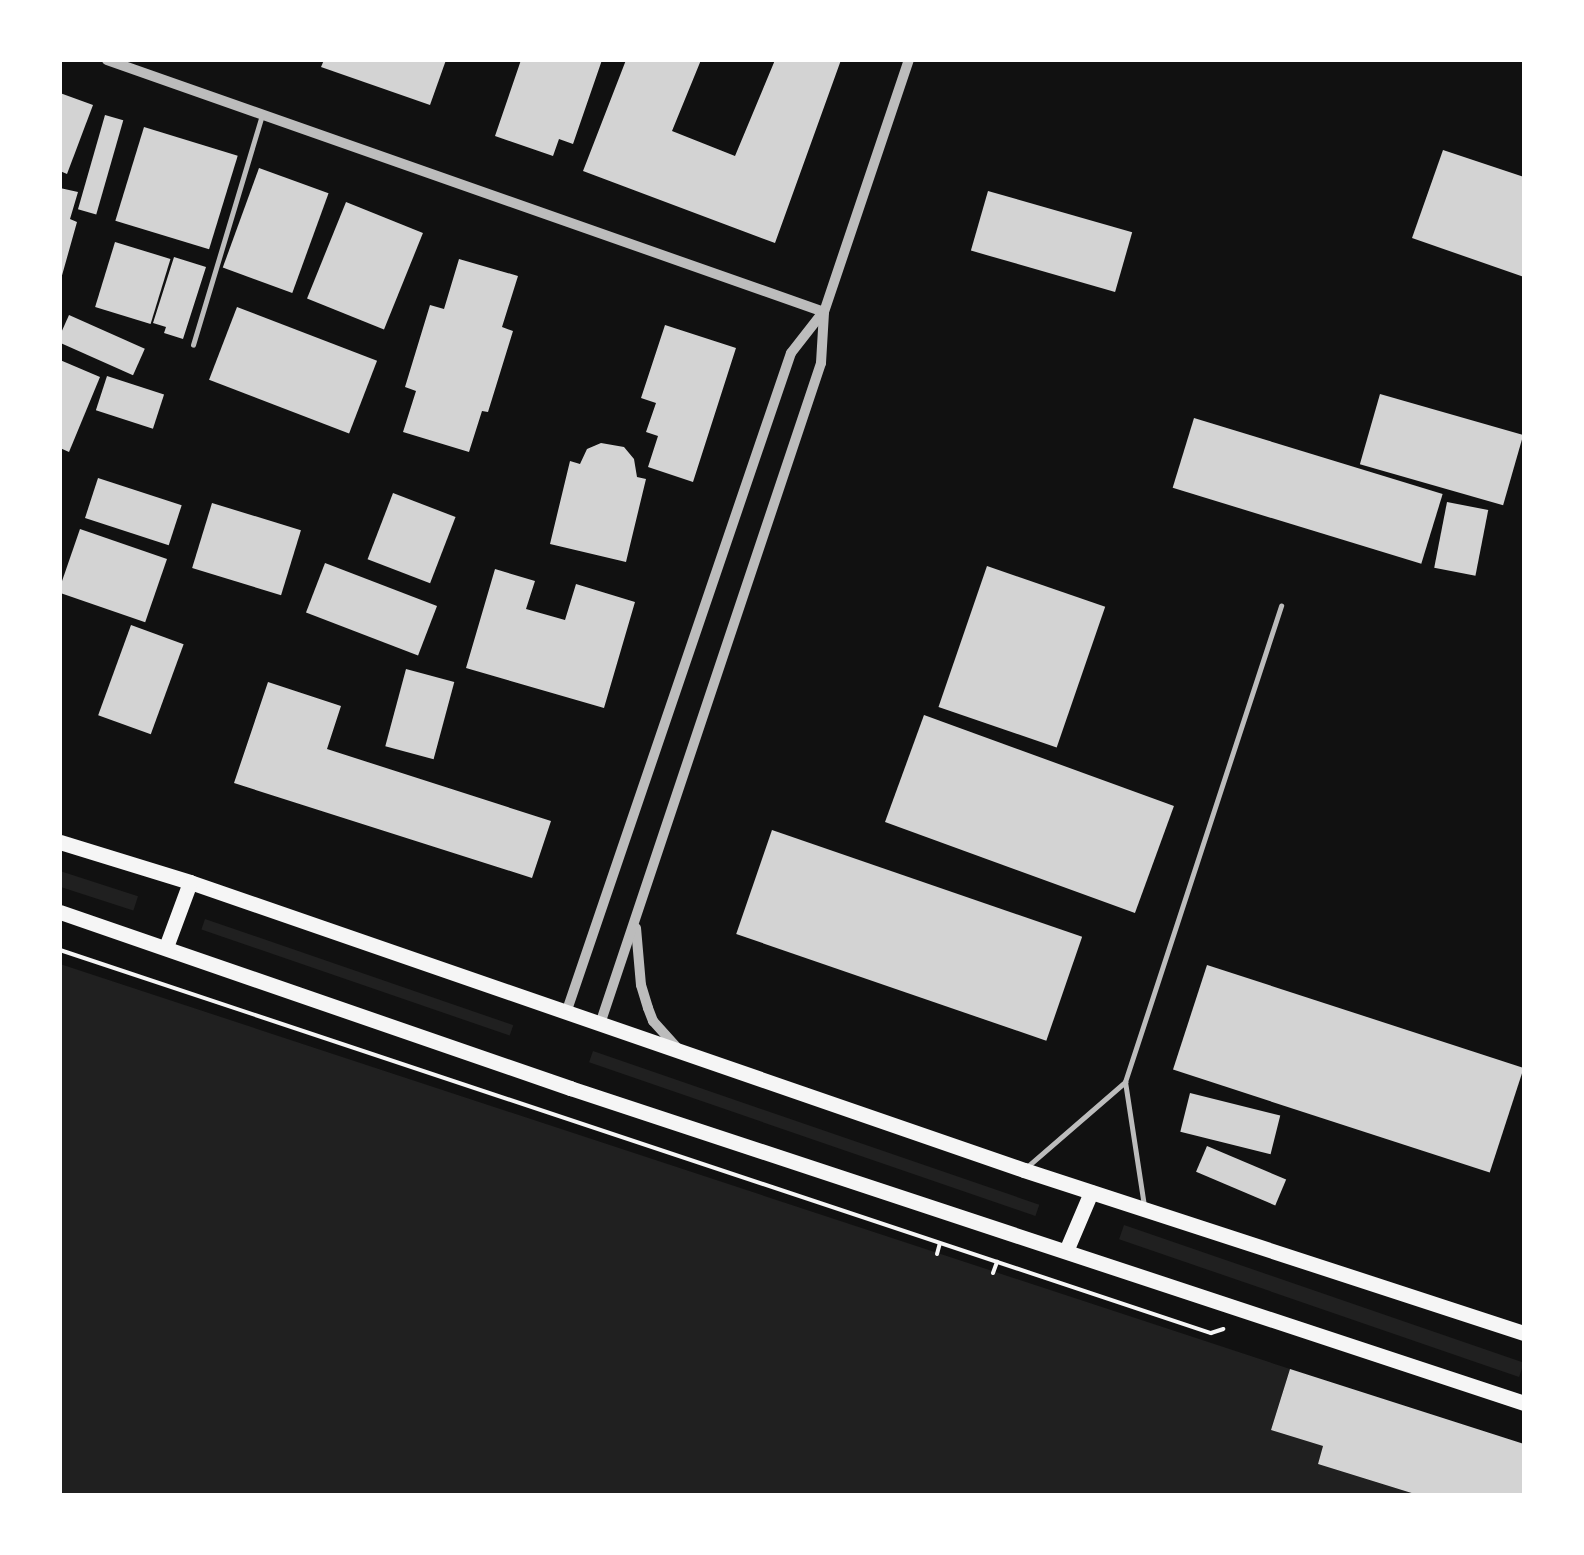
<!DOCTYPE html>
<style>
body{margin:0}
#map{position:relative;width:1584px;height:1555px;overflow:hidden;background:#111;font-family:Signika,sans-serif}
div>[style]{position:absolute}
.green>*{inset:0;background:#202020;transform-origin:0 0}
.building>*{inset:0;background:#d3d3d3;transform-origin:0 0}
.path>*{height:4px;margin:-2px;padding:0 2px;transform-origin:2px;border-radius:2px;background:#f5f5f5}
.service>*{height:4.5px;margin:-2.25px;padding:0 2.25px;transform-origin:2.25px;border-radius:2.25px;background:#bcbcbc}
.tertiary>*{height:10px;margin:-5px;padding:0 5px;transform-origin:5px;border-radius:5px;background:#bcbcbc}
.primary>*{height:15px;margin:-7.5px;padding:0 7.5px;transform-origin:7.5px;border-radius:7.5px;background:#f5f5f5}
span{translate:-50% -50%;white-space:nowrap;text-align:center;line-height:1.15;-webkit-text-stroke:4.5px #fff;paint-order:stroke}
.frame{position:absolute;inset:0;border:62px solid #fff;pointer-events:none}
</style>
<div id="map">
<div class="green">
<i style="left:60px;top:871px;width:82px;height:15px;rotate:18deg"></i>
<i style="left:205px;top:919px;width:326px;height:11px;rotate:19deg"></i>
<i style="clip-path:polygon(60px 964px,1290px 1369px,1271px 1430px,1323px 1446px,1318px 1464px,1418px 1495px,60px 1495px)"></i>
<i style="left:593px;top:1051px;width:472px;height:12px;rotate:19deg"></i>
<i style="left:1124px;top:1225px;width:423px;height:15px;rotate:19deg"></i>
</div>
<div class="building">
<i style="clip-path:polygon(324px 60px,446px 60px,430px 105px,321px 67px)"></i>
<i style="clip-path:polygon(521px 60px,602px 60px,573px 144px,559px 139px,553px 156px,495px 136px)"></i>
<i style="clip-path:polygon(626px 60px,701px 60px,672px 131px,735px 156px,775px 60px,841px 60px,775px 243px,583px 171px)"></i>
<i style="clip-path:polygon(60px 93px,93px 105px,67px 174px,60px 171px)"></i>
<i style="left:105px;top:115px;width:19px;height:98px;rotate:16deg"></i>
<i style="left:144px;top:127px;width:98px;height:98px;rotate:17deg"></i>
<i style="clip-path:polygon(1443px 150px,1524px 177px,1524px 277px,1412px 238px)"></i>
<i style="left:259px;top:168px;width:74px;height:106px;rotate:20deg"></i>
<i style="clip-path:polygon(60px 188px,78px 192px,70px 219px,77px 222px,61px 279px)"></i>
<i style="left:988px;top:191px;width:150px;height:62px;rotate:16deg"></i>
<i style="left:346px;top:202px;width:83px;height:104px;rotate:22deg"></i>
<i style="left:115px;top:242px;width:58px;height:68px;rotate:17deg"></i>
<i style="clip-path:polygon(174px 257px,206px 267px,183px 339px,164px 333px,166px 327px,153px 323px)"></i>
<i style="clip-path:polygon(459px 259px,518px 276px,502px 327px,513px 331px,488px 412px,482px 411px,469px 452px,403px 432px,416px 391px,405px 387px,430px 305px,444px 309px)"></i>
<i style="left:237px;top:307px;width:150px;height:78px;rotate:21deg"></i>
<i style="left:69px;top:315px;width:83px;height:29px;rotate:24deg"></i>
<i style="clip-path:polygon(665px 325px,736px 348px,693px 482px,648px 467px,658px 436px,646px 432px,656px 403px,641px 398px)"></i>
<i style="clip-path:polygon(60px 360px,100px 377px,69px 452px,60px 448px)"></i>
<i style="left:107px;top:376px;width:60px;height:36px;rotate:18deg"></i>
<i style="left:1380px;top:394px;width:149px;height:73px;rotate:16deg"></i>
<i style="left:1194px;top:418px;width:260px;height:73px;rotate:17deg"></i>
<i style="clip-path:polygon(601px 443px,624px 447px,634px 459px,637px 477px,646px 479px,626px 562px,550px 544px,570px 461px,580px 464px,587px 449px)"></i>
<i style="left:98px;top:478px;width:88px;height:42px;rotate:18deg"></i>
<i style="left:393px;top:493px;width:67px;height:71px;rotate:21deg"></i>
<i style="left:1447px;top:502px;width:42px;height:67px;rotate:11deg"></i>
<i style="left:212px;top:503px;width:93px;height:68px;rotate:17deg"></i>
<i style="left:80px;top:529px;width:92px;height:67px;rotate:19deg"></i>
<i style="left:325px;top:563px;width:120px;height:53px;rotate:21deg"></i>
<i style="left:987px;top:566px;width:125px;height:149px;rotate:19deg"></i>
<i style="clip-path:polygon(495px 569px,535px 581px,526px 609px,565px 620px,576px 584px,635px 602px,604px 708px,466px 668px)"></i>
<i style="left:131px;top:625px;width:56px;height:96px;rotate:20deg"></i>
<i style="left:406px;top:669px;width:50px;height:80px;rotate:15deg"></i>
<i style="clip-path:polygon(268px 682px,341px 706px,327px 749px,551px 821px,532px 878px,234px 783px)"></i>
<i style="left:924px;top:715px;width:266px;height:114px;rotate:20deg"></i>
<i style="left:772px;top:830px;width:328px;height:110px;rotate:19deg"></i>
<i style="left:1207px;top:965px;width:333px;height:110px;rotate:18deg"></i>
<i style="left:1190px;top:1093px;width:93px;height:40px;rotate:14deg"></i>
<i style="left:1207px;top:1146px;width:86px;height:28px;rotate:23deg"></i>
<i style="clip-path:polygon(1290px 1369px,1524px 1444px,1524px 1495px,1418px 1495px,1318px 1464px,1323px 1446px,1271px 1430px)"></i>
</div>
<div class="path">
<i style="left:60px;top:950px;width:1213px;rotate:18.41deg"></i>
<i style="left:1211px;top:1333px;width:13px;rotate:-18deg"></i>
<i style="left:937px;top:1254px;width:11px;rotate:-75deg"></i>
<i style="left:993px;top:1273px;width:12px;rotate:-70deg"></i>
</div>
<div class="service">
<i style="left:193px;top:345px;width:240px;rotate:-73.3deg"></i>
<i style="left:1027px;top:1167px;width:130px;rotate:-40.9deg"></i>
<i style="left:1144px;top:1206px;width:125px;rotate:-98.7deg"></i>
<i style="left:1125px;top:1082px;width:501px;rotate:-71.85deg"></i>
</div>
<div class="tertiary">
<i style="left:107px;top:60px;width:760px;rotate:19.36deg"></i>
<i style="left:636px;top:928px;width:57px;rotate:85deg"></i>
<i style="left:641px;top:985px;width:24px;rotate:73deg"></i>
<i style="left:648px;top:1008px;width:14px;rotate:69deg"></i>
<i style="left:653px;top:1021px;width:39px;rotate:48deg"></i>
<i style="left:566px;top:1013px;width:697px;rotate:-71.18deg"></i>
<i style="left:791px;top:353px;width:52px;rotate:-52deg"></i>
<i style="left:600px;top:1024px;width:697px;rotate:-71.51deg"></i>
<i style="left:821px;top:363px;width:51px;rotate:-86.6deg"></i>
<i style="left:824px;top:312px;width:266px;rotate:-71.4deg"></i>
</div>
<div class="primary">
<i style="left:60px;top:842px;width:136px;rotate:17.1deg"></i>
<i style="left:190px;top:882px;width:882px;rotate:19.05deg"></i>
<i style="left:1024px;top:1170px;width:526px;rotate:18.06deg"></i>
<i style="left:60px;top:912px;width:540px;rotate:19.04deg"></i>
<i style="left:570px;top:1088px;width:1005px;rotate:18.27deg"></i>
<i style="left:166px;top:947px;width:69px;rotate:-69.7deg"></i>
<i style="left:1066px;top:1251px;width:64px;rotate:-67deg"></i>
</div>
<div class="frame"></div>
</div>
